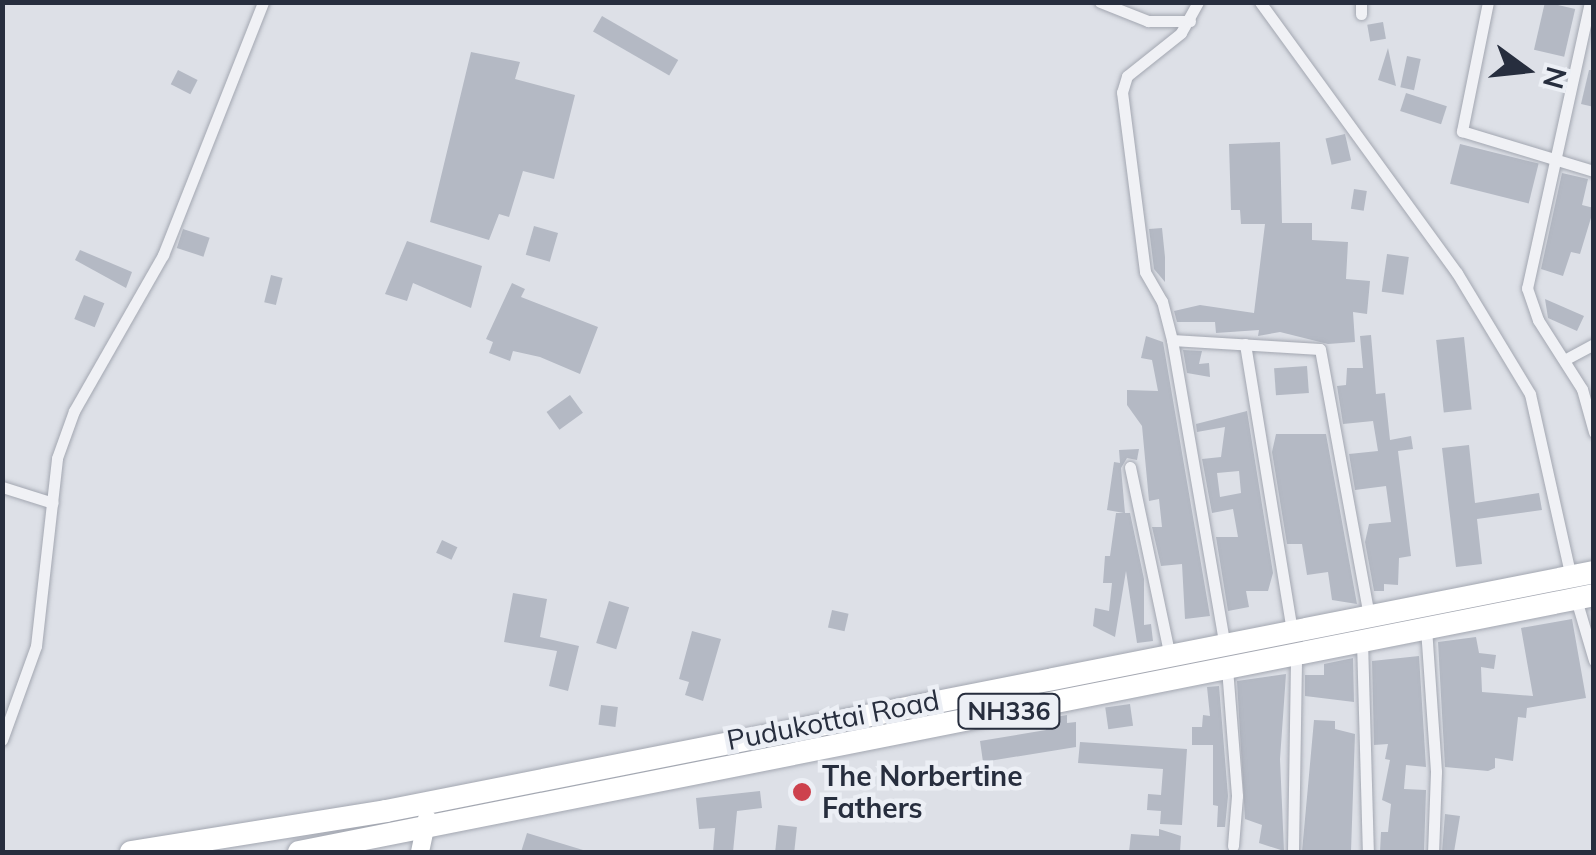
<!DOCTYPE html>
<style>
body{margin:0}
#map{position:relative;width:1596px;height:855px;overflow:hidden;background:#dde0e7;font-family:Mulish,sans-serif}
div>[style]{position:absolute}
.building>*{inset:0;background:#b4b9c4;transform-origin:0 0}
.roads{filter:drop-shadow(0 0 2px #a3a7b1) drop-shadow(0 0 2px #a3a7b1)}
.street>*{height:11px;margin:-5.5px;padding:0 5.5px;transform-origin:5.5px;border-radius:5.5px;background:#f0f1f5}
.secondary>*{height:18px;margin:-9px;padding:0 9px;transform-origin:9px;border-radius:9px;background:#fff}
.highway>*{height:22px;margin:-11px;padding:0 11px;transform-origin:11px;border-radius:11px;background:#fff}
.dots>*{width:28px;height:28px;translate:-50% -50%;box-sizing:border-box;border:5px solid #eceff5;border-radius:50%}
span{translate:-50% -50%;white-space:nowrap;text-align:center;line-height:1.15;-webkit-text-stroke:9px #eceff5;paint-order:stroke}
.shield-label span{padding:2px 8px;background:#eceff5;border:2px solid;border-radius:8px;-webkit-text-stroke-width:0}
.shield-label{font-size:25px;color:#272e3e;font-weight:700}
.street-label{font-size:28px;color:#272e3e}
.poi-label{font-size:28px;color:#272e3e;font-weight:700}
.left{translate:0 -50%;text-align:left}
.frame{position:absolute;inset:0;border:5px solid #272e3e;pointer-events:none}
.north{position:absolute;left:1476px;top:20px;width:100px;height:100px;-webkit-text-stroke:8px #eceff5;paint-order:stroke;rotate:105deg;font-size:28px;font-weight:700;line-height:40px;text-align:center;color:#272e3e}
.north::after{content:'';display:block;margin:auto;width:35px;height:45px;background:#272e3e;clip-path:polygon(50% 0,100% 100%,50% 72%,0 100%)}
</style>
<div id="map">
<div class="building">
<i style="left:1545px;top:2px;width:31px;height:49px;rotate:13deg"></i>
<i style="left:602px;top:16px;width:88px;height:18px;rotate:30deg"></i>
<i style="left:1383px;top:22px;width:17px;height:16px;rotate:80deg"></i>
<i style="clip-path:polygon(1388px 48px,1396px 86px,1378px 80px)"></i>
<i style="clip-path:polygon(471px 52px,520px 62px,515px 79px,575px 95px,554px 179px,523px 171px,509px 217px,499px 214px,489px 240px,430px 222px)"></i>
<i style="left:1407px;top:56px;width:14px;height:32px;rotate:12deg"></i>
<i style="left:178px;top:70px;width:22px;height:16px;rotate:27deg"></i>
<i style="clip-path:polygon(1589px 70px,1594px 70px,1594px 107px,1581px 104px)"></i>
<i style="left:1406px;top:93px;width:43px;height:19px;rotate:18deg"></i>
<i style="left:1345px;top:134px;width:27px;height:20px;rotate:77deg"></i>
<i style="clip-path:polygon(1280px 142px,1282px 223px,1312px 223px,1312px 240px,1348px 242px,1346px 279px,1370px 281px,1367px 314px,1353px 312px,1355px 342px,1328px 344px,1280px 332px,1258px 336px,1259px 330px,1216px 333px,1215px 322px,1177px 322px,1174px 311px,1200px 305px,1254px 313px,1265px 224px,1241px 224px,1240px 210px,1231px 210px,1229px 144px)"></i>
<i style="left:1460px;top:144px;width:81px;height:41px;rotate:14deg"></i>
<i style="clip-path:polygon(1562px 173px,1588px 179px,1582px 205px,1594px 208px,1580px 254px,1571px 252px,1563px 276px,1541px 269px)"></i>
<i style="left:1354px;top:189px;width:13px;height:20px;rotate:9deg"></i>
<i style="left:534px;top:226px;width:25px;height:30px;rotate:16deg"></i>
<i style="clip-path:polygon(1162px 228px,1165px 257px,1165px 282px,1154px 269px,1149px 229px)"></i>
<i style="left:183px;top:229px;width:28px;height:20px;rotate:18deg"></i>
<i style="clip-path:polygon(407px 241px,482px 266px,471px 308px,413px 283px,407px 301px,385px 294px)"></i>
<i style="clip-path:polygon(80px 250px,132px 272px,126px 288px,75px 260px)"></i>
<i style="left:1387px;top:254px;width:22px;height:38px;rotate:8deg"></i>
<i style="left:271px;top:275px;width:12px;height:28px;rotate:14deg"></i>
<i style="clip-path:polygon(512px 283px,525px 289px,521px 297px,598px 327px,580px 374px,540px 357px,513px 351px,510px 361px,489px 353px,493px 342px,486px 339px)"></i>
<i style="left:84px;top:295px;width:22px;height:26px;rotate:22deg"></i>
<i style="clip-path:polygon(1545px 299px,1584px 316px,1577px 331px,1548px 318px)"></i>
<i style="clip-path:polygon(1371px 335px,1376px 394px,1385px 393px,1390px 440px,1411px 436px,1413px 449px,1398px 451px,1411px 556px,1399px 558px,1398px 585px,1384px 584px,1384px 591px,1374px 591px,1365px 542px,1369px 524px,1391px 522px,1386px 486px,1355px 490px,1349px 454px,1378px 451px,1373px 421px,1343px 424px,1337px 386px,1346px 385px,1347px 368px,1363px 368px,1360px 336px)"></i>
<i style="clip-path:polygon(1146px 336px,1163px 342px,1210px 616px,1185px 619px,1182px 564px,1161px 566px,1152px 527px,1162px 527px,1159px 499px,1149px 501px,1142px 426px,1127px 405px,1127px 390px,1158px 391px,1152px 360px,1141px 358px)"></i>
<i style="left:1464px;top:337px;width:73px;height:28px;rotate:84deg"></i>
<i style="clip-path:polygon(1183px 350px,1202px 351px,1199px 364px,1209px 363px,1210px 377px,1187px 373px)"></i>
<i style="left:1307px;top:366px;width:27px;height:33px;rotate:86deg"></i>
<i style="left:570px;top:395px;width:22px;height:29px;rotate:54deg"></i>
<i style="clip-path:polygon(evenodd,1247px 411px,1273px 573px,1268px 591px,1246px 591px,1249px 607px,1228px 611px,1216px 537px,1238px 537px,1233px 509px,1212px 513px,1202px 459px,1221px 457px,1225px 427px,1197px 432px,1196px 424px,1247px 411px,1239px 471px,1241px 493px,1220px 497px,1217px 473px,1239px 471px)"></i>
<i style="clip-path:polygon(1276px 434px,1326px 434px,1357px 604px,1332px 600px,1328px 572px,1307px 575px,1302px 544px,1287px 544px,1272px 452px)"></i>
<i style="clip-path:polygon(1469px 445px,1475px 503px,1539px 493px,1542px 510px,1477px 519px,1482px 564px,1456px 567px,1442px 448px)"></i>
<i style="clip-path:polygon(1139px 449px,1137px 460px,1127px 458px,1121px 468px,1125px 513px,1130px 513px,1144px 579px,1144px 625px,1151px 624px,1153px 641px,1137px 643px,1126px 571px,1115px 637px,1093px 626px,1095px 608px,1109px 611px,1112px 583px,1103px 583px,1105px 556px,1110px 556px,1116px 513px,1124px 513px,1107px 510px,1114px 462px,1120px 463px,1119px 450px)"></i>
<i style="left:442px;top:540px;width:17px;height:14px;rotate:25deg"></i>
<i style="clip-path:polygon(513px 593px,547px 599px,540px 637px,579px 646px,568px 691px,549px 686px,557px 651px,504px 642px)"></i>
<i style="left:609px;top:601px;width:21px;height:44px;rotate:17deg"></i>
<i style="left:832px;top:610px;width:17px;height:18px;rotate:13deg"></i>
<i style="clip-path:polygon(1572px 619px,1586px 698px,1527px 708px,1526px 718px,1518px 717px,1513px 761px,1495px 758px,1495px 768px,1488px 771px,1445px 767px,1438px 642px,1476px 637px,1479px 653px,1496px 655px,1494px 669px,1481px 667px,1482px 692px,1533px 696px,1521px 628px)"></i>
<i style="clip-path:polygon(692px 631px,721px 639px,703px 701px,685px 695px,689px 682px,679px 679px)"></i>
<i style="clip-path:polygon(1419px 656px,1426px 767px,1406px 765px,1404px 789px,1426px 790px,1424px 852px,1380px 852px,1381px 832px,1388px 832px,1391px 804px,1382px 800px,1390px 760px,1385px 759px,1388px 744px,1374px 745px,1372px 661px)"></i>
<i style="clip-path:polygon(1353px 658px,1354px 702px,1305px 696px,1305px 675px,1324px 675px,1324px 664px)"></i>
<i style="clip-path:polygon(1286px 674px,1280px 759px,1284px 851px,1259px 843px,1262px 825px,1245px 819px,1237px 681px)"></i>
<i style="clip-path:polygon(1219px 686px,1228px 796px,1225px 827px,1217px 827px,1218px 806px,1213px 805px,1213px 745px,1192px 745px,1192px 727px,1202px 727px,1203px 715px,1210px 716px,1207px 687px)"></i>
<i style="left:1130px;top:704px;width:22px;height:25px;rotate:82deg"></i>
<i style="left:601px;top:705px;width:17px;height:20px;rotate:7deg"></i>
<i style="clip-path:polygon(1067px 715px,1067px 723px,1076px 722px,1076px 747px,983px 762px,980px 741px,1046px 730px,1045px 719px)"></i>
<i style="clip-path:polygon(1314px 720px,1335px 721px,1335px 729px,1355px 734px,1351px 852px,1302px 852px)"></i>
<i style="clip-path:polygon(1080px 742px,1187px 749px,1182px 825px,1160px 824px,1161px 811px,1147px 810px,1148px 794px,1161px 795px,1163px 769px,1078px 763px)"></i>
<i style="clip-path:polygon(760px 791px,762px 808px,737px 811px,733px 852px,713px 852px,715px 828px,699px 829px,696px 798px)"></i>
<i style="clip-path:polygon(1445px 814px,1460px 816px,1454px 852px,1442px 852px)"></i>
<i style="left:778px;top:825px;width:19px;height:27px;rotate:6deg"></i>
<i style="clip-path:polygon(1159px 829px,1181px 836px,1180px 852px,1129px 852px,1131px 834px,1159px 836px)"></i>
<i style="clip-path:polygon(527px 833px,583px 850px,582px 852px,521px 852px)"></i>
</div>
<div class="roads">
<div class="street">
<i style="left:1100px;top:2px;width:52px;rotate:21.6deg"></i>
<i style="left:1148px;top:21px;width:42px"></i>
<i style="left:1198px;top:2px;width:35px;rotate:119deg"></i>
<i style="left:1181px;top:33px;width:69px;rotate:141.5deg"></i>
<i style="left:1127px;top:76px;width:17px;rotate:107deg"></i>
<i style="left:1122px;top:92px;width:181px;rotate:82.7deg"></i>
<i style="left:1145px;top:272px;width:34px;rotate:60deg"></i>
<i style="left:1162px;top:301px;width:40px;rotate:75.6deg"></i>
<i style="left:1172px;top:340px;width:311px;rotate:80.2deg"></i>
<i style="left:1260px;top:2px;width:335px;rotate:54deg"></i>
<i style="left:1457px;top:273px;width:141px;rotate:58.9deg"></i>
<i style="left:1530px;top:394px;width:188px;rotate:77.4deg"></i>
<i style="left:1361px;top:2px;width:12px;rotate:90deg"></i>
<i style="left:1488px;top:2px;width:132px;rotate:101.4deg"></i>
<i style="left:1462px;top:131px;width:138px;rotate:16.9deg"></i>
<i style="left:1590px;top:2px;width:293px;rotate:102.4deg"></i>
<i style="left:1527px;top:288px;width:34px;rotate:71deg"></i>
<i style="left:1538px;top:320px;width:82px;rotate:57.5deg"></i>
<i style="left:1582px;top:389px;width:45px;rotate:74.4deg"></i>
<i style="left:1172px;top:340px;width:148px;rotate:3.5deg"></i>
<i style="left:1320px;top:349px;width:271px;rotate:79.6deg"></i>
<i style="left:1245px;top:344px;width:296px;rotate:80.7deg"></i>
<i style="left:1566px;top:359px;width:32px;rotate:-28deg"></i>
<i style="left:1130px;top:467px;width:193px;rotate:78.1deg"></i>
<i style="left:2px;top:487px;width:53px;rotate:17.4deg"></i>
<i style="left:1576px;top:599px;width:64px;rotate:73.6deg"></i>
<i style="left:1426px;top:628px;width:144px;rotate:86deg"></i>
<i style="left:1436px;top:772px;width:80px;rotate:92.1deg"></i>
<i style="left:1362px;top:641px;width:211px;rotate:88.4deg"></i>
<i style="left:1227px;top:668px;width:128px;rotate:85.5deg"></i>
<i style="left:1237px;top:796px;width:50px;rotate:94.6deg"></i>
<i style="left:2px;top:740px;width:100px;rotate:-70.1deg"></i>
<i style="left:36px;top:646px;width:189px;rotate:-83.6deg"></i>
<i style="left:57px;top:458px;width:50px;rotate:-70.1deg"></i>
<i style="left:74px;top:411px;width:180px;rotate:-60.3deg"></i>
<i style="left:163px;top:255px;width:272px;rotate:-68.4deg"></i>
<i style="left:1293px;top:852px;width:198px;rotate:-89.1deg"></i>
</div>
<div class="secondary">
<i style="left:420px;top:852px;width:34px;rotate:-78deg"></i>
</div>
<div class="highway">
<i style="left:131px;top:852px;width:258px;rotate:-9.1deg"></i>
<i style="left:386px;top:811px;width:1231px;rotate:-11.19deg"></i>
<i style="left:299px;top:852px;width:1320px;rotate:-11.22deg"></i>
</div>
</div>
<div class="dots">
<i style="left:802px;top:792px;background:#cd414d"></i>
</div>
<div class="shield-label">
<span style="left:1009px;top:711px">NH336</span>
</div>
<div class="street-label">
<span style="left:833px;top:720px;rotate:-11deg">Pudukottai Road</span>
</div>
<div class="poi-label">
<span class="left" style="left:822px;top:792px">The Norbertine<br>Fathers</span>
</div>
<div class="frame"></div>
<div class="north">N</div>
</div>
